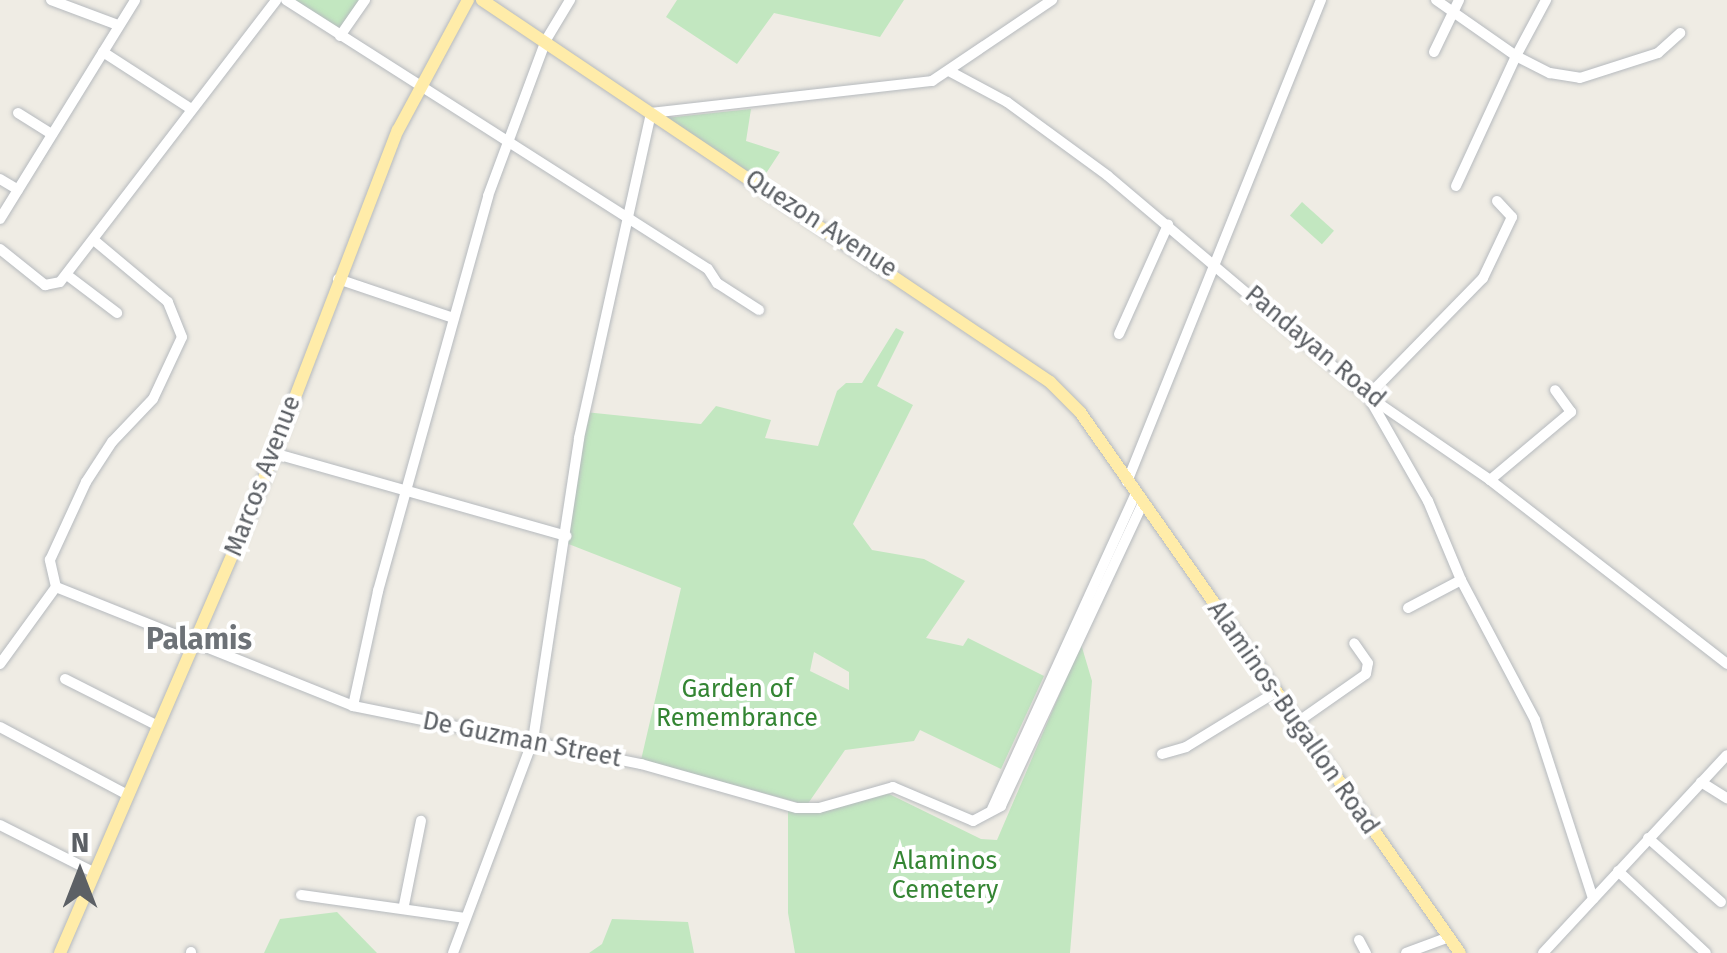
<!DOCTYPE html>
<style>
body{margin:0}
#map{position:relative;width:1727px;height:953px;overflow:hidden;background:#efece4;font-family:"Fira Sans",sans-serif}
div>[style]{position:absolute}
.green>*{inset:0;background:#c2e7c0;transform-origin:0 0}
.roads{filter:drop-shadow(0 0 2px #b6babe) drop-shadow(0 0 2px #b6babe)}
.minor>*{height:10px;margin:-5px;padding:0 5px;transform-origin:5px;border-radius:5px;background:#fff}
.major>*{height:12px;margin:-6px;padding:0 6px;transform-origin:6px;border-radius:6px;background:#ffeca9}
span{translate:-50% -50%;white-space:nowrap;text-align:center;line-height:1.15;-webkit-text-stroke:8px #fff;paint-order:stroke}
.street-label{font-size:25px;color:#5c6065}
.park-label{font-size:25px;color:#348533}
.quarter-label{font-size:30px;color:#6d7277;font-weight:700}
.north{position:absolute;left:30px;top:823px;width:100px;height:100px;-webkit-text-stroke:8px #fff;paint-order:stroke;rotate:0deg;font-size:28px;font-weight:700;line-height:40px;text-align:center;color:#5c6065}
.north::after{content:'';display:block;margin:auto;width:35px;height:45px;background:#5c6065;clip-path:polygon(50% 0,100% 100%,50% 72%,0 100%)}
</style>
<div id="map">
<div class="green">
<i style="clip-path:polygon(292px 0,369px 0,345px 36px)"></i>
<i style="clip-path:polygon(677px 0,904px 0,880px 37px,774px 13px,737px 64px,666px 17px)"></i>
<i style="clip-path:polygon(751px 109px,746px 141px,780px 152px,761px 181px,665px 118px)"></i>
<i style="left:1302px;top:202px;width:43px;height:18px;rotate:42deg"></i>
<i style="clip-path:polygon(evenodd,896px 328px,904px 332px,877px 386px,913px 405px,853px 524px,872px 550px,924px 559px,965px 581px,926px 638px,963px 646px,968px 638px,1044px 676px,1001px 769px,920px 730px,914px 741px,845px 750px,807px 805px,641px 760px,681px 588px,566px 543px,585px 412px,701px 424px,716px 406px,771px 420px,765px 438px,818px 446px,837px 391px,846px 383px,862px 383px,896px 328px,814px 652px,849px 672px,849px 690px,810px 671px,814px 652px)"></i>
<i style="clip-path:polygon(1081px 644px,1092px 681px,1070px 953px,795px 953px,788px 913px,788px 809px,885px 792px,981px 839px,997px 840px)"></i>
<i style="clip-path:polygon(337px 912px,377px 953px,264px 953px,280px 919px)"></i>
<i style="clip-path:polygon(612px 919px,688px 922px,694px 953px,589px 953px,602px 944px)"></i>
</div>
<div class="roads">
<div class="minor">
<i style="left:51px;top:0;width:72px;rotate:20.5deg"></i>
<i style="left:286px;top:0;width:500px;rotate:32.52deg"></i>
<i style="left:708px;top:269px;width:17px;rotate:57deg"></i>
<i style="left:717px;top:283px;width:50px;rotate:32.7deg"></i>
<i style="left:1436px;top:0;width:98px;rotate:35deg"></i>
<i style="left:1516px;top:56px;width:64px;rotate:-61.8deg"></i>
<i style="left:340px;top:36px;width:44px;rotate:-55.2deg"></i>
<i style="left:103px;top:52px;width:105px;rotate:32.9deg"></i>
<i style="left:1434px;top:52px;width:58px;rotate:-64.3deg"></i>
<i style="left:949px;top:71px;width:66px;rotate:28.1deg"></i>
<i style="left:1007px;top:102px;width:125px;rotate:36.2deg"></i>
<i style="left:1108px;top:176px;width:341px;rotate:40.2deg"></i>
<i style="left:1368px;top:396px;width:148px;rotate:34.5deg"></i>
<i style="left:1490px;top:480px;width:300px;rotate:37.8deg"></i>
<i style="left:18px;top:113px;width:40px;rotate:32deg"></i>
<i style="left:0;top:179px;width:21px;rotate:31deg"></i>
<i style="left:1456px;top:186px;width:143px;rotate:-65.2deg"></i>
<i style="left:1516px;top:56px;width:38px;rotate:27deg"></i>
<i style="left:1550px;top:73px;width:30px;rotate:9deg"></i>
<i style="left:1580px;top:78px;width:82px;rotate:-17.8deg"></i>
<i style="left:1658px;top:53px;width:30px;rotate:-42deg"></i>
<i style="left:1497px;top:201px;width:22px;rotate:47deg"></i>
<i style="left:1512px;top:217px;width:68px;rotate:115.4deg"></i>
<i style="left:1483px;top:278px;width:165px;rotate:134.3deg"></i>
<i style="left:1368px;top:396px;width:121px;rotate:60.3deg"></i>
<i style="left:1428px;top:501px;width:86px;rotate:67.3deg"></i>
<i style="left:1461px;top:580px;width:158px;rotate:62.1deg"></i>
<i style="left:1535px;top:720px;width:188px;rotate:72deg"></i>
<i style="left:0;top:219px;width:257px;rotate:-58.3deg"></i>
<i style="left:0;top:249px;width:58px;rotate:38.7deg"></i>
<i style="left:45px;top:285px;width:15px;rotate:-11deg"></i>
<i style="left:60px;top:282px;width:355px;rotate:-52.5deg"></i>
<i style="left:67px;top:275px;width:63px;rotate:37.2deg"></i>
<i style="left:338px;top:279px;width:121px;rotate:18.7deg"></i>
<i style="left:1119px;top:334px;width:120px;rotate:-65.8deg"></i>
<i style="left:273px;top:453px;width:305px;rotate:15.8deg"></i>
<i style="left:1490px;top:480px;width:106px;rotate:-40deg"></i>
<i style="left:1571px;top:412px;width:27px;rotate:-126deg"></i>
<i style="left:1127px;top:482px;width:520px;rotate:-68.08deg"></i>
<i style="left:56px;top:587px;width:320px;rotate:21.8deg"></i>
<i style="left:353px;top:706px;width:294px;rotate:11.4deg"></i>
<i style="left:641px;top:764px;width:162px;rotate:15.8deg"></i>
<i style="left:797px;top:808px;width:22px"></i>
<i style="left:819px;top:808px;width:77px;rotate:-15.8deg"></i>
<i style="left:893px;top:787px;width:87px;rotate:23deg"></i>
<i style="left:973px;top:821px;width:32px;rotate:-28deg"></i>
<i style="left:1001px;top:806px;width:335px;rotate:-64.9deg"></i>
<i style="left:56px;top:587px;width:28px;rotate:-103deg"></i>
<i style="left:50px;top:560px;width:86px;rotate:-65.2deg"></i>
<i style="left:86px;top:482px;width:48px;rotate:-57deg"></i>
<i style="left:112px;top:442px;width:59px;rotate:-46.4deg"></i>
<i style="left:153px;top:399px;width:68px;rotate:-64.9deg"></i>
<i style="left:182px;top:337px;width:38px;rotate:-112deg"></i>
<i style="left:168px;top:302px;width:95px;rotate:-140.1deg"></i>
<i style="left:1408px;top:608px;width:60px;rotate:-27.8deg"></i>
<i style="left:0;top:664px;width:95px;rotate:-54deg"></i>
<i style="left:65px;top:679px;width:104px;rotate:26.8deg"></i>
<i style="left:353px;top:706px;width:118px;rotate:-77.7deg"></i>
<i style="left:378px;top:591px;width:410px;rotate:-74.4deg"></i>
<i style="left:488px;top:196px;width:166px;rotate:-69.6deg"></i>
<i style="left:546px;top:40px;width:47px;rotate:-59deg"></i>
<i style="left:1296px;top:723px;width:85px;rotate:-35deg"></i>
<i style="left:1366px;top:674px;width:11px;rotate:-80deg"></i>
<i style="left:1368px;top:663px;width:24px;rotate:-125deg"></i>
<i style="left:0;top:727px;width:145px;rotate:28deg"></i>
<i style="left:1162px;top:754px;width:25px;rotate:-16deg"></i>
<i style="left:1186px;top:747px;width:103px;rotate:-31.5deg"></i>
<i style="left:1701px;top:782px;width:31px;rotate:32deg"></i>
<i style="left:992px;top:809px;width:347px;rotate:-65.5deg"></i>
<i style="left:0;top:825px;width:106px;rotate:26.8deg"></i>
<i style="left:1648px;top:838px;width:97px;rotate:41.2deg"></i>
<i style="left:1618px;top:871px;width:120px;rotate:43deg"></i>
<i style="left:301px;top:895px;width:166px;rotate:8deg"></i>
<i style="left:404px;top:905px;width:86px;rotate:-78.6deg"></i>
<i style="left:1359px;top:940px;width:15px;rotate:62deg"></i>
<i style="left:191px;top:953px;width:1px;rotate:-90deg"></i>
<i style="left:453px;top:953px;width:228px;rotate:-69.4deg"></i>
<i style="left:533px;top:740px;width:305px;rotate:-81.3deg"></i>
<i style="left:579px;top:438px;width:333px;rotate:-77.5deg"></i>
<i style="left:651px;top:113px;width:283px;rotate:-6.5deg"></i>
<i style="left:932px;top:81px;width:145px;rotate:-34deg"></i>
<i style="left:1406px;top:953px;width:46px;rotate:-20.4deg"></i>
<i style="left:1543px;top:953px;width:270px;rotate:-47.1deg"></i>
</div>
<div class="major">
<i style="left:482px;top:0;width:685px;rotate:33.92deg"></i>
<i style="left:1050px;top:382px;width:42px;rotate:45deg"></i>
<i style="left:1080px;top:412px;width:661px;rotate:54.92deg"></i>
<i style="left:60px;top:953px;width:481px;rotate:-66.6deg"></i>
<i style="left:251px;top:512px;width:409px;rotate:-69deg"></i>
<i style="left:398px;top:130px;width:148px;rotate:-61.7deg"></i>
</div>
</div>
<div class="street-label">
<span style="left:821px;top:224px;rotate:33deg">Quezon Avenue</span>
<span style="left:1315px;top:347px;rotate:40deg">Pandayan Road</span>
<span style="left:263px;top:476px;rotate:-69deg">Marcos Avenue</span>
<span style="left:1293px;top:718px;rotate:55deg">Alaminos-Bugallon Road</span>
<span style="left:522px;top:740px;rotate:11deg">De Guzman Street</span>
</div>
<div class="park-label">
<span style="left:737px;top:704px">Garden of<br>Remembrance</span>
<span style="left:945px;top:876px">Alaminos<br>Cemetery</span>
</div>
<div class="quarter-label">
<span style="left:199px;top:639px">Palamis</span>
</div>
<div class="north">N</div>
</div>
